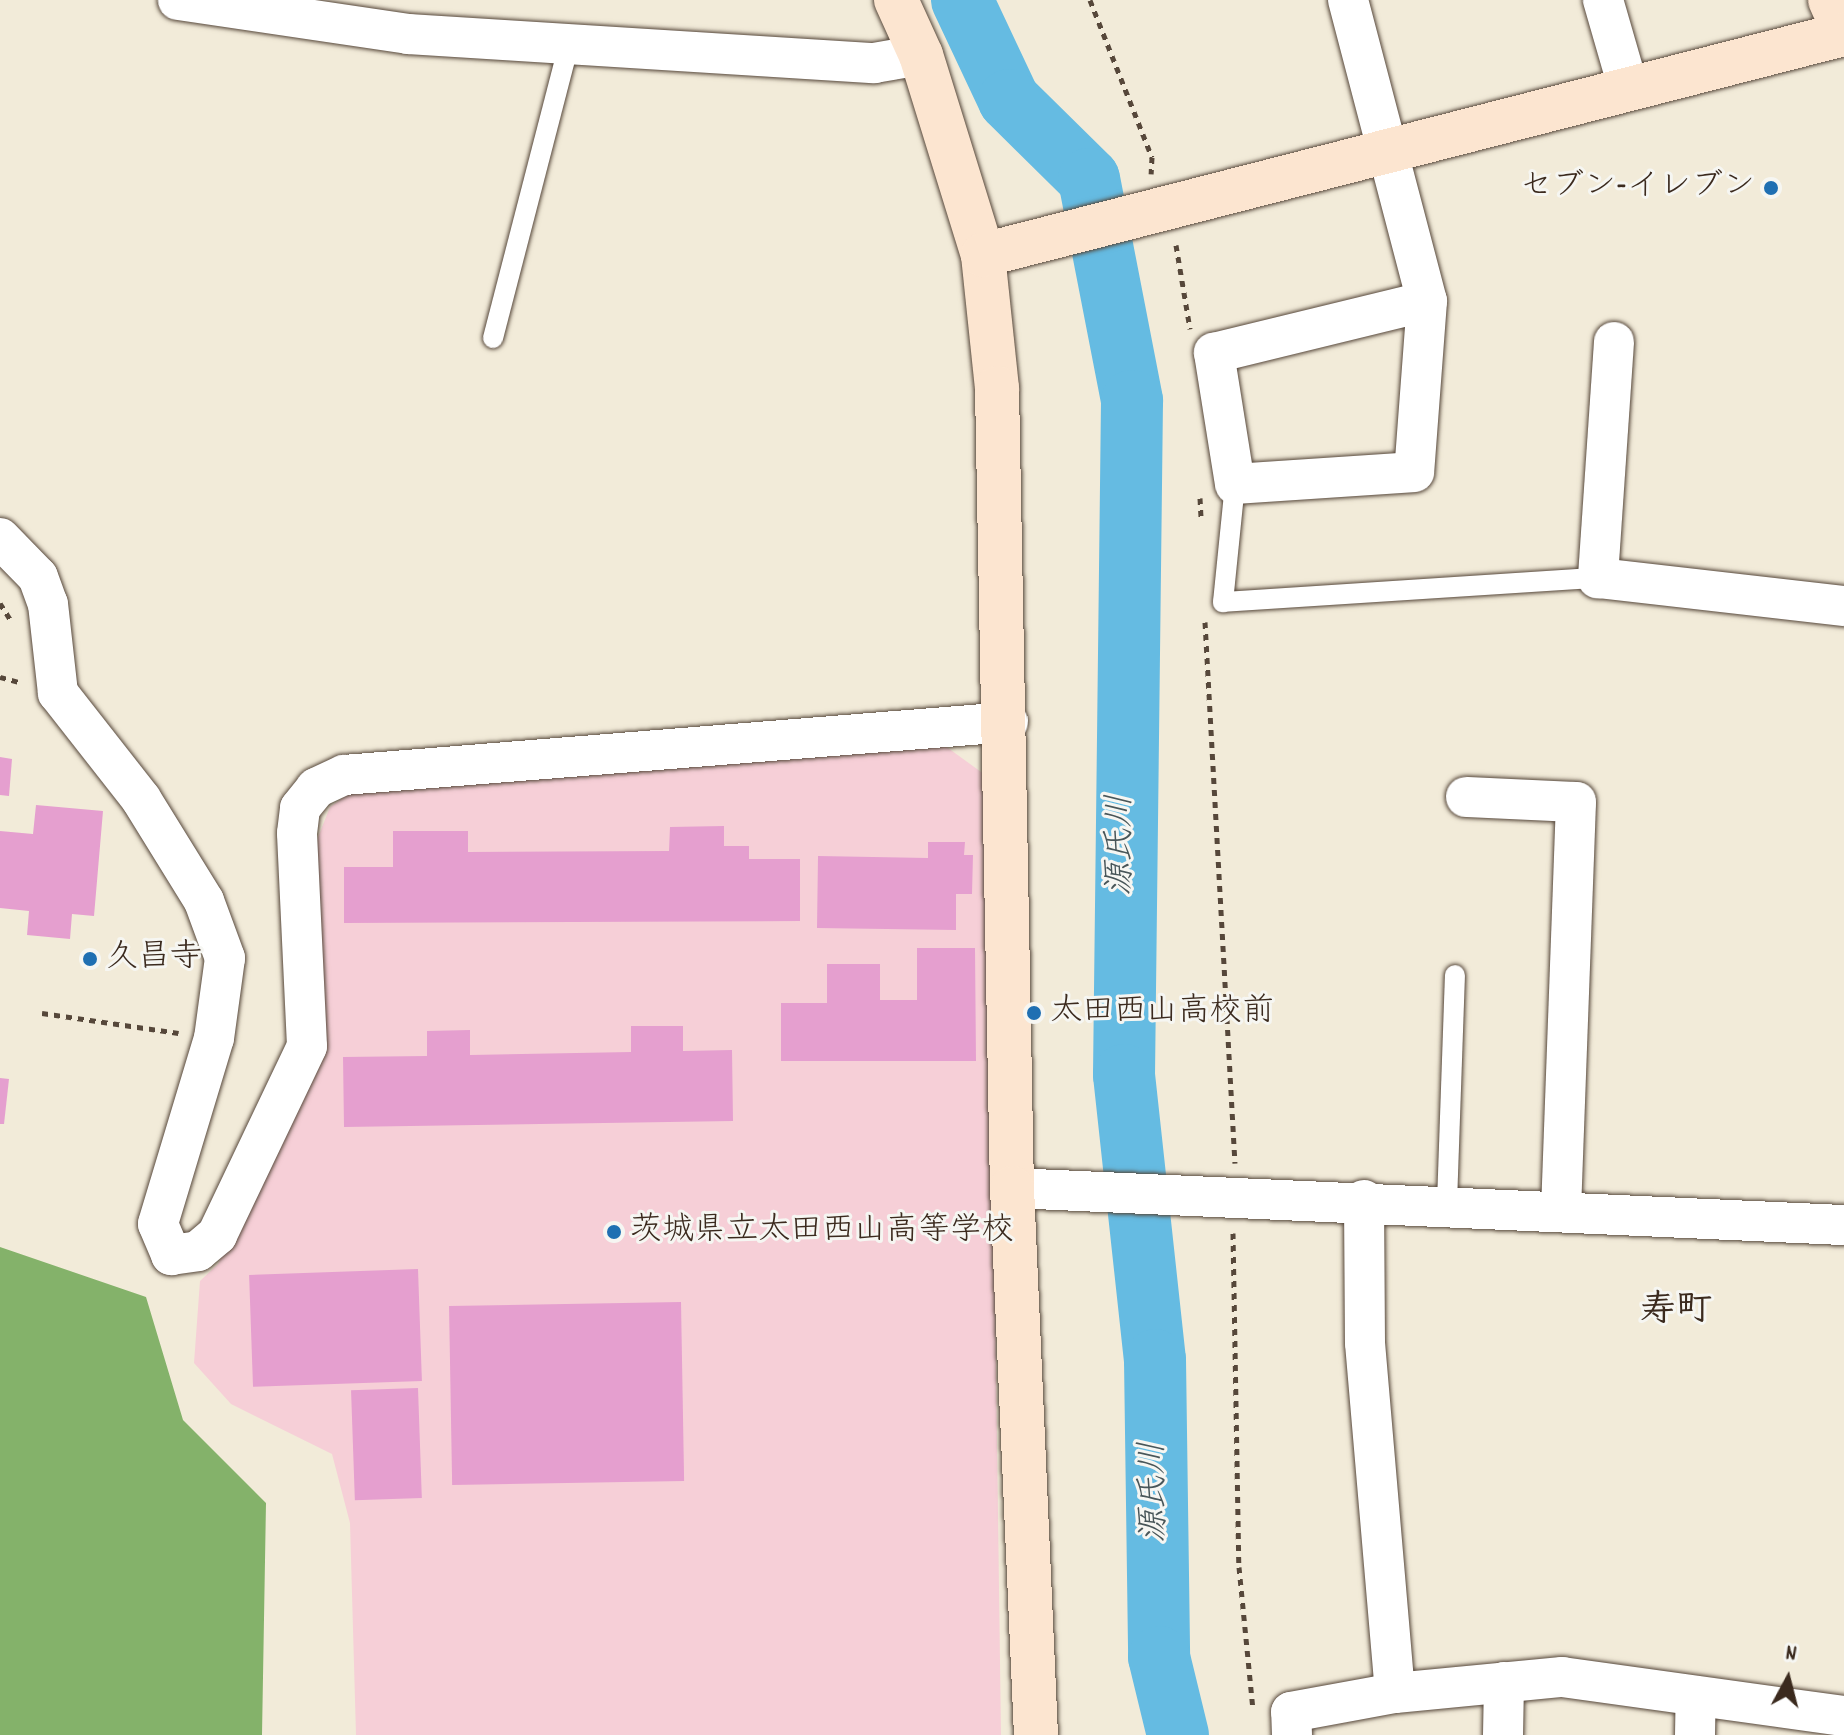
<!DOCTYPE html>
<meta charset="utf-8">
<style>
body{margin:0}
#map{position:relative;width:1844px;height:1735px;overflow:hidden;background:#f2ebd9;font-family:Dekko,"Klee One",sans-serif}
div>[style]{position:absolute}
.built>*{inset:0;background:#f6cfd7}
.forest>*{inset:0;background:#84b26a}
.river>*{height:62px;margin:-31px;padding:0 31px;transform-origin:31px;border-radius:31px;background:#65bbe2}
.building>*{inset:0;background:#e59fcf;transform-origin:0 0}
.path>*{height:5px;margin-top:-2.5px;transform-origin:0;background:repeating-linear-gradient(90deg,#56473a 0 6px,transparent 0 12px)}
.roads{filter:drop-shadow(0 0 2px #56473a) drop-shadow(0 0 2px #56473a)}
.lane>*{height:20px;margin:-10px;padding:0 10px;transform-origin:10px;border-radius:10px;background:#fff}
.street>*{height:40px;margin:-20px;padding:0 20px;transform-origin:20px;border-radius:20px;background:#fff}
.secondary>*{height:44px;margin:-22px;padding:0 22px;transform-origin:22px;border-radius:22px;background:#fce5d0}
.dots>*{width:22px;height:22px;translate:-50% -50%;box-sizing:border-box;border:4px solid #f6f6f2;border-radius:50%}
span{translate:-50% -50%;white-space:nowrap;text-align:center;line-height:1.15;-webkit-text-stroke:6px #f6f6f2;paint-order:stroke}
.poi-label{font-size:32px;color:#3b2a1e}
.right{translate:-100% -50%;text-align:right}
.left{translate:0 -50%;text-align:left}
.water-label{font-size:34px;color:#485659;font-style:italic}
.quarter-label{font-size:36px;color:#3b2a1e;font-weight:700}
.north{position:absolute;left:1748px;top:1639px;width:80px;height:80px;-webkit-text-stroke:6px #f6f6f2;paint-order:stroke;rotate:7deg;font-size:22px;font-weight:700;line-height:32px;text-align:center;color:#3b2a1e}
.north::after{content:'';display:block;margin:auto;width:28px;height:36px;background:#3b2a1e;clip-path:polygon(50% 0,100% 100%,50% 72%,0 100%)}
</style>
<div id="map">
<div class="built">
<i style="clip-path:polygon(937px 740px,988px 777px,1001px 1735px,356px 1735px,350px 1523px,332px 1454px,231px 1404px,194px 1363px,200px 1281px,218px 1264px,319px 1055px,315px 845px,330px 807px,354px 790px)"></i>
</div>
<div class="forest">
<i style="clip-path:polygon(0 1247px,146px 1297px,183px 1420px,266px 1503px,262px 1735px,0 1735px)"></i>
</div>
<div class="river">
<i style="left:962px;top:0;width:110px;rotate:64.8deg"></i>
<i style="left:1009px;top:100px;width:112px;rotate:44.6deg"></i>
<i style="left:1089px;top:179px;width:226px;rotate:79deg"></i>
<i style="left:1132px;top:401px;width:674px;rotate:90.68deg"></i>
<i style="left:1124px;top:1075px;width:287px;rotate:83.8deg"></i>
<i style="left:1155px;top:1360px;width:297px;rotate:89.2deg"></i>
<i style="left:1159px;top:1657px;width:80px;rotate:76.3deg"></i>
</div>
<div class="building">
<i style="clip-path:polygon(0 757px,12px 759px,9px 796px,0 795px)"></i>
<i style="clip-path:polygon(36px 805px,103px 811px,94px 916px,72px 914px,70px 939px,27px 935px,29px 911px,0 908px,0 831px,33px 834px)"></i>
<i style="clip-path:polygon(724px 826px,724px 846px,749px 846px,749px 859px,800px 859px,800px 921px,344px 923px,344px 867px,393px 867px,393px 831px,468px 831px,468px 852px,669px 851px,670px 827px)"></i>
<i style="clip-path:polygon(928px 842px,965px 842px,964px 855px,973px 855px,972px 894px,956px 894px,956px 930px,817px 928px,818px 856px,928px 858px)"></i>
<i style="clip-path:polygon(917px 948px,975px 948px,976px 1061px,781px 1061px,781px 1003px,827px 1003px,827px 964px,880px 964px,880px 1000px,917px 1000px)"></i>
<i style="clip-path:polygon(631px 1026px,683px 1026px,683px 1051px,732px 1050px,733px 1121px,344px 1127px,343px 1057px,427px 1056px,427px 1031px,470px 1030px,470px 1055px,631px 1052px)"></i>
<i style="clip-path:polygon(0 1078px,9px 1079px,4px 1124px,0 1124px)"></i>
<i style="left:418px;top:1269px;width:112px;height:169px;rotate:88deg"></i>
<i style="left:681px;top:1302px;width:179px;height:232px;rotate:89deg"></i>
<i style="left:418px;top:1388px;width:110px;height:67px;rotate:88deg"></i>
</div>
<div class="path">
<i style="left:1090px;top:0;width:169px;rotate:68.5deg"></i>
<i style="left:1152px;top:157px;width:17px;rotate:93deg"></i>
<i style="left:1176px;top:245px;width:85px;rotate:80.5deg"></i>
<i style="left:1200px;top:498px;width:22px;rotate:87deg"></i>
<i style="left:0;top:603px;width:19px;rotate:58deg"></i>
<i style="left:1205px;top:622px;width:542px;rotate:86.83deg"></i>
<i style="left:0;top:677px;width:23px;rotate:15deg"></i>
<i style="left:42px;top:1013px;width:138px;rotate:8.3deg"></i>
<i style="left:1233px;top:1233px;width:334px;rotate:89deg"></i>
<i style="left:1239px;top:1567px;width:144px;rotate:84.4deg"></i>
</div>
<div class="roads">
<div class="lane">
<i style="left:493px;top:338px;width:304px;rotate:-75.5deg"></i>
<i style="left:1235px;top:484px;width:119px;rotate:95.8deg"></i>
<i style="left:1223px;top:602px;width:376px;rotate:-3.7deg"></i>
<i style="left:1447px;top:1203px;width:228px;rotate:-88deg"></i>
</div>
<div class="street">
<i style="left:178px;top:0;width:232px;rotate:8.4deg"></i>
<i style="left:408px;top:34px;width:467px;rotate:3.6deg"></i>
<i style="left:874px;top:63px;width:48px;rotate:-9.7deg"></i>
<i style="left:1348px;top:0;width:311px;rotate:75.3deg"></i>
<i style="left:1427px;top:301px;width:171px;rotate:94.3deg"></i>
<i style="left:1414px;top:472px;width:179px;rotate:176.2deg"></i>
<i style="left:1235px;top:484px;width:133px;rotate:-99.1deg"></i>
<i style="left:1214px;top:353px;width:219px;rotate:-13.7deg"></i>
<i style="left:1603px;top:0;width:94px;rotate:73.9deg"></i>
<i style="left:1614px;top:342px;width:237px;rotate:93.9deg"></i>
<i style="left:1598px;top:578px;width:248px;rotate:6.5deg"></i>
<i style="left:0;top:538px;width:54px;rotate:45.7deg"></i>
<i style="left:38px;top:577px;width:29px;rotate:70deg"></i>
<i style="left:48px;top:604px;width:90px;rotate:83.6deg"></i>
<i style="left:58px;top:693px;width:135px;rotate:51.9deg"></i>
<i style="left:141px;top:799px;width:120px;rotate:58.3deg"></i>
<i style="left:204px;top:901px;width:61px;rotate:69.8deg"></i>
<i style="left:225px;top:958px;width:81px;rotate:97.8deg"></i>
<i style="left:214px;top:1038px;width:194px;rotate:106.8deg"></i>
<i style="left:158px;top:1224px;width:34px;rotate:67deg"></i>
<i style="left:171px;top:1255px;width:27px;rotate:-8deg"></i>
<i style="left:198px;top:1251px;width:25px;rotate:-40deg"></i>
<i style="left:217px;top:1235px;width:209px;rotate:-64.5deg"></i>
<i style="left:307px;top:1046px;width:213px;rotate:-92.7deg"></i>
<i style="left:297px;top:833px;width:25px;rotate:-83deg"></i>
<i style="left:300px;top:808px;width:26px;rotate:-51deg"></i>
<i style="left:316px;top:788px;width:31px;rotate:-25deg"></i>
<i style="left:344px;top:775px;width:666px;rotate:-4.56deg"></i>
<i style="left:1466px;top:797px;width:110px;rotate:2.6deg"></i>
<i style="left:1576px;top:802px;width:407px;rotate:92.1deg"></i>
<i style="left:1012px;top:1188px;width:833px;rotate:2.55deg"></i>
<i style="left:1364px;top:1200px;width:143px;rotate:89.6deg"></i>
<i style="left:1365px;top:1343px;width:351px;rotate:85.1deg"></i>
<i style="left:1292px;top:1735px;width:23px;rotate:-92deg"></i>
<i style="left:1291px;top:1712px;width:106px;rotate:-10.4deg"></i>
<i style="left:1395px;top:1693px;width:168px;rotate:-5.5deg"></i>
<i style="left:1562px;top:1677px;width:285px;rotate:7.9deg"></i>
<i style="left:1503px;top:1735px;width:53px;rotate:-88.9deg"></i>
<i style="left:1695px;top:1735px;width:39px;rotate:-89deg"></i>
</div>
<div class="secondary">
<i style="left:896px;top:0;width:60px;rotate:65.6deg"></i>
<i style="left:921px;top:55px;width:209px;rotate:72.8deg"></i>
<i style="left:983px;top:255px;width:134px;rotate:84deg"></i>
<i style="left:997px;top:388px;width:800px;rotate:88.93deg"></i>
<i style="left:1012px;top:1188px;width:548px;rotate:87.49deg"></i>
<i style="left:1830px;top:0;width:34px;rotate:66deg"></i>
<i style="left:983px;top:255px;width:889px;rotate:-14.4deg"></i>
</div>
</div>
<div class="dots">
<i style="left:1771px;top:188px;background:#1f6fb2"></i>
<i style="left:90px;top:959px;background:#1f6fb2"></i>
<i style="left:1034px;top:1013px;background:#1f6fb2"></i>
<i style="left:614px;top:1232px;background:#1f6fb2"></i>
</div>
<div class="poi-label">
<span class="right" style="left:1755px;top:188px">セブン-イレブン</span>
<span class="left" style="left:106px;top:959px">久昌寺</span>
<span class="left" style="left:1050px;top:1013px">太田西山高校前</span>
<span class="left" style="left:630px;top:1232px">茨城県立太田西山高等学校</span>
</div>
<div class="water-label">
<span style="left:1123px;top:845px;rotate:-90deg">源氏川</span>
<span style="left:1156px;top:1492px;rotate:-91deg">源氏川</span>
</div>
<div class="quarter-label">
<span style="left:1676px;top:1313px">寿町</span>
</div>
<div class="north">N</div>
</div>
